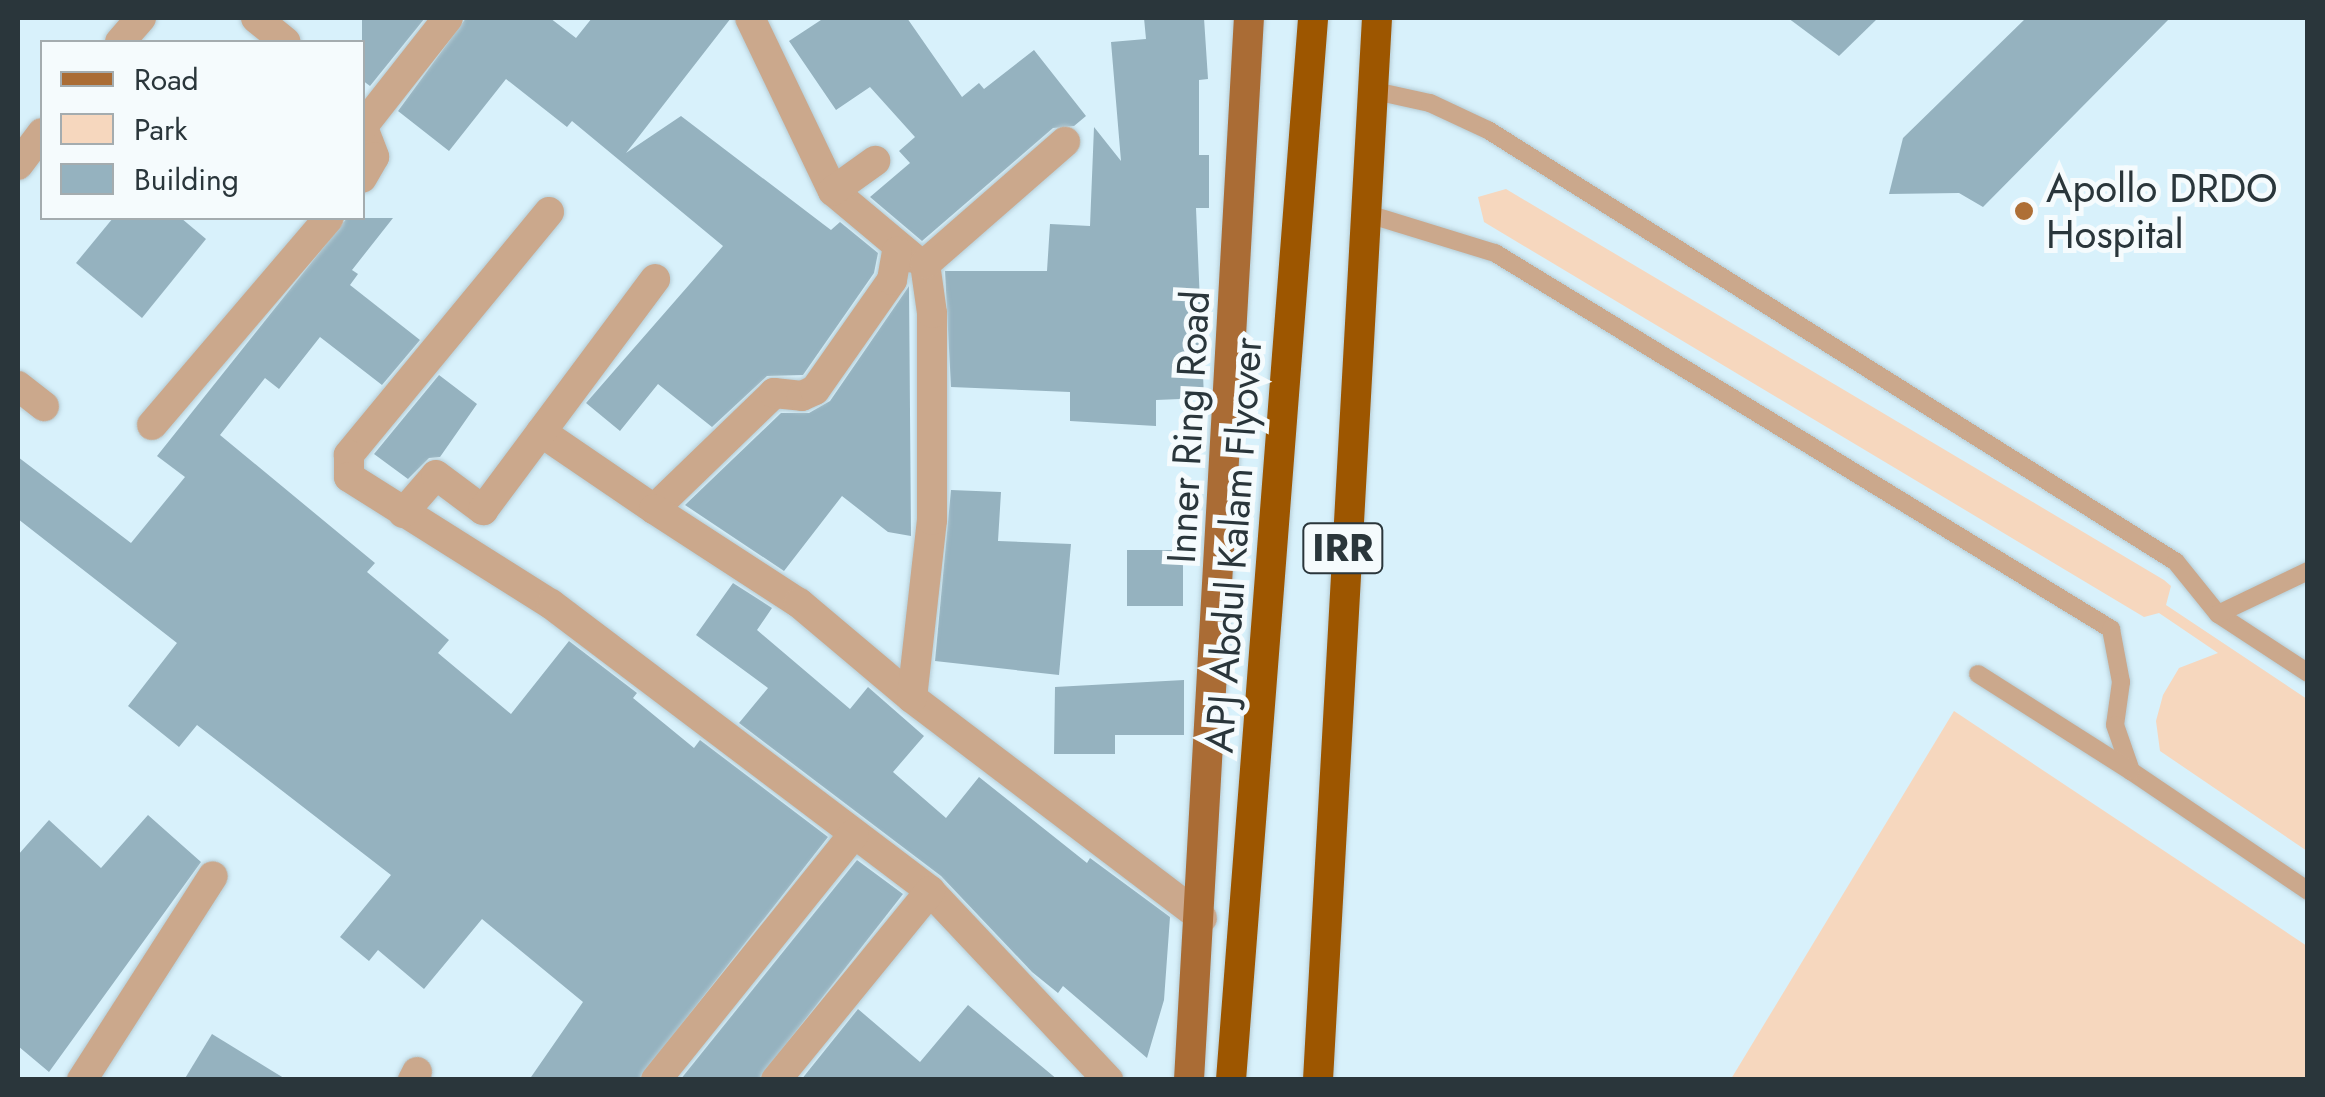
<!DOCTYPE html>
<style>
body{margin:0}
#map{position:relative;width:2325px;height:1097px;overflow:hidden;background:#d8f1fb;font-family:Jost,sans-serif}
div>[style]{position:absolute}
.green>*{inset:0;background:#f6d7be}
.building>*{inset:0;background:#95b2bf;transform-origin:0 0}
.roads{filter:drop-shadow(0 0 2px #b5ccd5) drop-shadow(0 0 2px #b5ccd5)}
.lane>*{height:18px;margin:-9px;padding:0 9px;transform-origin:9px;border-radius:9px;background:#cba88c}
.street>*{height:30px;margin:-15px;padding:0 15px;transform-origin:15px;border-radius:15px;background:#cba88c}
.primary>*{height:30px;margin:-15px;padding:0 15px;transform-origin:15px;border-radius:15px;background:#aa6c35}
.highway>*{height:30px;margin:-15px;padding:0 15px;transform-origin:15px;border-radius:15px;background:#9d5600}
.dots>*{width:28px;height:28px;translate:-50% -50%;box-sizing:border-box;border:5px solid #f5fbfd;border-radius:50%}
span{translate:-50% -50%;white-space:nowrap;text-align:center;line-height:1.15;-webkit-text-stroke:10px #f5fbfd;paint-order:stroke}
.shield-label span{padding:2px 8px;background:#f5fbfd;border:2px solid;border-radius:8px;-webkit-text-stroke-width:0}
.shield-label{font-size:38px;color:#2a363b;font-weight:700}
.poi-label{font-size:40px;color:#2a363b}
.left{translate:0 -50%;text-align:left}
.street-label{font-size:40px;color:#2a363b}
.frame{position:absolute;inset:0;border:20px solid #2a363b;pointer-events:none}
.legend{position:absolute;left:40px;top:40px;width:325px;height:180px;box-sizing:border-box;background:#f5fbfd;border:2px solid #a4acaf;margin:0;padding:12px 18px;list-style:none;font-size:30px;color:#2a363b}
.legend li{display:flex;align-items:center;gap:20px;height:50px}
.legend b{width:50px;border:2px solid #a4acaf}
</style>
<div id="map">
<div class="green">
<i style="clip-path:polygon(1506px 189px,2164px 580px,2171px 586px,2166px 605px,2307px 699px,2307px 851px,2160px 751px,2156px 721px,2163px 695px,2179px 668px,2218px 653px,2159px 613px,2144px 617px,1484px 222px,1478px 197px)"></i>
<i style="clip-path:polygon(1954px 711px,2307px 946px,2307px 1079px,1731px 1079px)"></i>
</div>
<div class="building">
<i style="clip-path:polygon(362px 18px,425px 18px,370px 86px,362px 80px)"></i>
<i style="clip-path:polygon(466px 18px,550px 18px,576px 38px,592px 18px,731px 18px,626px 153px,681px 116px,823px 224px,831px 230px,840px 222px,878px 253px,874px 273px,803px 375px,767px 376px,712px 427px,658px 384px,620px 431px,586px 403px,723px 246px,572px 121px,567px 127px,506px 79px,449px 151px,398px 111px)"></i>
<i style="clip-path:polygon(824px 18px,907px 18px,962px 97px,979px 83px,984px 89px,1034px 50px,1086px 116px,1074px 126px,1053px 128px,922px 241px,870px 197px,910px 163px,899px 151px,915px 137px,870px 87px,836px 110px,789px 41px)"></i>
<i style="clip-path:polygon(1144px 18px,1204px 18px,1208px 79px,1199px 80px,1199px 155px,1209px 155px,1209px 208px,1196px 208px,1204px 398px,1156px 400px,1156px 426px,1070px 421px,1070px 392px,951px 387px,945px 271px,1047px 271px,1050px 224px,1090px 226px,1094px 127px,1121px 161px,1111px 42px,1146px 39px)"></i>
<i style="clip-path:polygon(1788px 18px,1878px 18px,1839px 56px)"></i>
<i style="clip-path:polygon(2026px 18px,2170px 18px,1983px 207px,1959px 193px,1889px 194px,1903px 138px)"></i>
<i style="clip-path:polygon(113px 218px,181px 218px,206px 239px,142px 318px,76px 263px)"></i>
<i style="clip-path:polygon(347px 218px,393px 218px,352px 270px,358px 274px,350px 285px,420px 340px,382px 385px,320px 337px,279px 389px,265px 378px,220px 435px,375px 563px,367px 572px,449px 640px,438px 653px,511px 714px,569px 641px,637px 693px,633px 698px,694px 748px,700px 740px,828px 837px,638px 1080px,529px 1080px,583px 1002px,482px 919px,424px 989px,378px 950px,369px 961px,340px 937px,391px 875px,197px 725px,179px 747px,128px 706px,177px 643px,18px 519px,18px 457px,131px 543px,185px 477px,157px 456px)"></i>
<i style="clip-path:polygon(909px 286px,911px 536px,888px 532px,842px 496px,784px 571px,685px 505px,781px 413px,809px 413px,830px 401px)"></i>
<i style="clip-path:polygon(439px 375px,477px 404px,440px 457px,429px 458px,408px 479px,374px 454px)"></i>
<i style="clip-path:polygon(951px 490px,1001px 492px,998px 541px,1071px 544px,1059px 675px,935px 661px)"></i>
<i style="left:1127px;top:550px;width:56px;height:56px"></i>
<i style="clip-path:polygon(733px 583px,772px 608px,757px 630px,850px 709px,868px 687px,924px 736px,893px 772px,946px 818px,979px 777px,1087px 863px,1090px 858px,1170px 917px,1164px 1000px,1147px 1058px,1063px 986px,1058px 993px,1032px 972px,941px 876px,739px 723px,768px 688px,696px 635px)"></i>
<i style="clip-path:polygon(1184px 680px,1184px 735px,1115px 735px,1115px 754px,1054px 754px,1055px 687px)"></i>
<i style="clip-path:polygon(148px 815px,201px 862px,49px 1072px,18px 1046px,18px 855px,49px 820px,101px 868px)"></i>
<i style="clip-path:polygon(857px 860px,903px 894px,758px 1080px,680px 1080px)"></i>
<i style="clip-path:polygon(968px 1005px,1058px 1080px,801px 1080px,858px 1009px,920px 1062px)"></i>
<i style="clip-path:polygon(212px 1034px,287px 1080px,184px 1080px)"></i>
</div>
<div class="roads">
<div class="lane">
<i style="left:1375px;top:91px;width:56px;rotate:12.3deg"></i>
<i style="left:1430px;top:103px;width:64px;rotate:25deg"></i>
<i style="left:1488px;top:130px;width:812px;rotate:32.12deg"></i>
<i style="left:2176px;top:562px;width:67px;rotate:51.1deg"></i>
<i style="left:2218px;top:614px;width:108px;rotate:33.2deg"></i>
<i style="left:1368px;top:214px;width:133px;rotate:17.1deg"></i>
<i style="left:1495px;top:253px;width:722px;rotate:31.4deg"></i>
<i style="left:2111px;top:629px;width:54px;rotate:79.3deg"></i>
<i style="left:2121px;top:682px;width:43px;rotate:97.9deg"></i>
<i style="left:2115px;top:725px;width:49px;rotate:70.8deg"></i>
<i style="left:2131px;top:771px;width:214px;rotate:34.1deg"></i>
<i style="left:2218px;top:614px;width:100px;rotate:-25.5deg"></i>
<i style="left:1978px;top:674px;width:181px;rotate:32.4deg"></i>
</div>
<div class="street">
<i style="left:256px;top:18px;width:38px;rotate:39deg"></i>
<i style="left:750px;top:18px;width:192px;rotate:64.4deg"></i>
<i style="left:833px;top:191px;width:104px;rotate:39.9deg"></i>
<i style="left:120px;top:42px;width:32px;rotate:-49deg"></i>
<i style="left:362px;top:125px;width:34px;rotate:69deg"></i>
<i style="left:374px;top:157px;width:24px;rotate:120deg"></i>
<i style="left:363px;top:126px;width:137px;rotate:-51.8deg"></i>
<i style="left:18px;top:165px;width:40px;rotate:-53deg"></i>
<i style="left:833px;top:191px;width:52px;rotate:-35.5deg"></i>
<i style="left:549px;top:212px;width:315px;rotate:129.5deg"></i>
<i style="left:349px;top:455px;width:22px;rotate:90deg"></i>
<i style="left:349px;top:477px;width:239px;rotate:32.2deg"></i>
<i style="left:551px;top:604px;width:475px;rotate:37.1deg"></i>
<i style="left:930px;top:891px;width:260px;rotate:46.7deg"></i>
<i style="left:18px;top:386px;width:33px;rotate:38deg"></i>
<i style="left:152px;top:425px;width:272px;rotate:-49.5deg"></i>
<i style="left:541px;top:432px;width:137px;rotate:34.3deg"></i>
<i style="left:654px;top:509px;width:167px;rotate:-44deg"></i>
<i style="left:774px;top:393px;width:28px;rotate:6deg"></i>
<i style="left:802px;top:396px;width:14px;rotate:-25deg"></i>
<i style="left:815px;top:390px;width:134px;rotate:-55deg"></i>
<i style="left:892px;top:280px;width:29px;rotate:-80deg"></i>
<i style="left:654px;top:509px;width:173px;rotate:33deg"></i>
<i style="left:799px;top:603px;width:148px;rotate:40.1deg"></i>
<i style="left:912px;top:698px;width:364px;rotate:37.2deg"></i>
<i style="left:403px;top:513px;width:50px;rotate:-49deg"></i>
<i style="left:436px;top:475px;width:59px;rotate:36.7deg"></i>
<i style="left:483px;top:510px;width:288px;rotate:-53.3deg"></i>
<i style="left:912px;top:698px;width:179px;rotate:-83.6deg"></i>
<i style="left:932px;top:520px;width:207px;rotate:-90deg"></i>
<i style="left:932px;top:313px;width:49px;rotate:-98.1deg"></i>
<i style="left:925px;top:264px;width:186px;rotate:-41.1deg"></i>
<i style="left:82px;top:1080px;width:242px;rotate:-57.3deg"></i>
<i style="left:413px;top:1080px;width:9px;rotate:-63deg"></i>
<i style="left:656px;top:1080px;width:316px;rotate:-51.2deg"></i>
<i style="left:776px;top:1080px;width:244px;rotate:-50.8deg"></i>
</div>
<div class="primary">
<i style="left:1189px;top:1080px;width:1064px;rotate:-86.77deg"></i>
</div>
<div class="highway">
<i style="left:1231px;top:1080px;width:1065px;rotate:-85.58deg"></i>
<i style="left:1318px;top:1080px;width:1064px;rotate:-86.82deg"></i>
</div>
</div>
<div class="dots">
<i style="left:2024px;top:211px;background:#ae6f36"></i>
</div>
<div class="shield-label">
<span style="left:1343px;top:548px">IRR</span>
</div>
<div class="poi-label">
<span class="left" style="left:2046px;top:211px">Apollo DRDO<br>Hospital</span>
</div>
<div class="street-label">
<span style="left:1188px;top:427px;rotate:-87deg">Inner Ring Road</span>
<span style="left:1233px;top:545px;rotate:-86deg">APJ Abdul Kalam Flyover</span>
</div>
<div class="frame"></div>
<ul class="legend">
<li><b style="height:12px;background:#aa6c35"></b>Road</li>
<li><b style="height:28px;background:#f6d7be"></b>Park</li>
<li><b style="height:28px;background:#95b2bf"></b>Building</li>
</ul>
</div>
